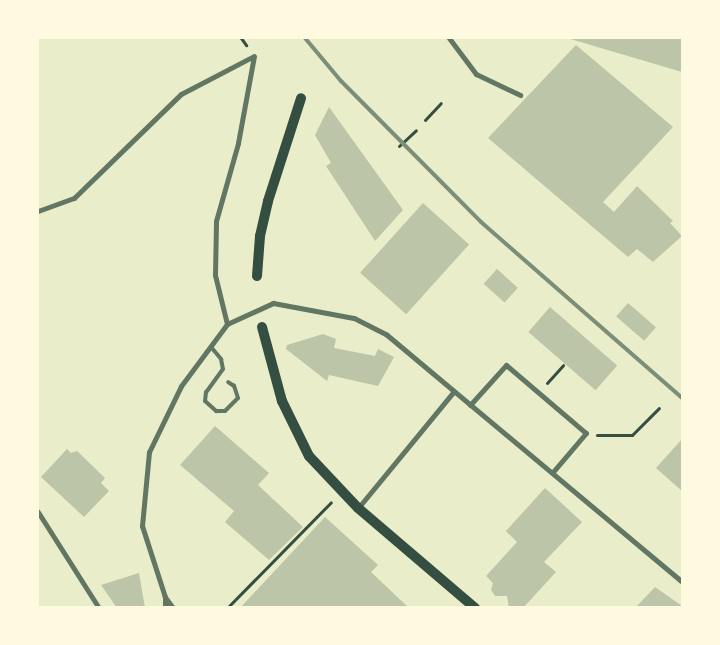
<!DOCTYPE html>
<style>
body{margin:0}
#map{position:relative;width:720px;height:645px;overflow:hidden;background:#e9edc9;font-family:Signika,sans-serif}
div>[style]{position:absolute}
.building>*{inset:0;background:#bcc5a7;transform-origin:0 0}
.path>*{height:3px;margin:-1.5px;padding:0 1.5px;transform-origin:1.5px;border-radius:1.5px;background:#344e41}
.service>*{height:4px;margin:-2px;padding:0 2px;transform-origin:2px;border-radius:2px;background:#617663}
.minor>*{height:5px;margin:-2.5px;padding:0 2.5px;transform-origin:2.5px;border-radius:2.5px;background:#617663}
.secondary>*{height:10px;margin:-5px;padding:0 5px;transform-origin:5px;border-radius:5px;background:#344e41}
.rail>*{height:4px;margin:-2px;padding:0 2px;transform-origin:2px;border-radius:2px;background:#7c8e77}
span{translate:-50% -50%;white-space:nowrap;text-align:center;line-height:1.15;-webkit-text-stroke:5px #fefae0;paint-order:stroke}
.frame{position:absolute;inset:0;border:39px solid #fefae0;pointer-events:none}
</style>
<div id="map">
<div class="building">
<i style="clip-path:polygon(567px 38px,682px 38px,682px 72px)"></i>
<i style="clip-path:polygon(576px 45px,673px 127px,603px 202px,614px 212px,637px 186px,673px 221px,670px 223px,682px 236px,653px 262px,637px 249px,628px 257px,488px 138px)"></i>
<i style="clip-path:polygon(329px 107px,403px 210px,375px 241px,326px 166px,331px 163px,315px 135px)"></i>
<i style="left:423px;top:203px;width:62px;height:94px;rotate:42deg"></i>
<i style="left:497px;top:269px;width:28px;height:20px;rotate:42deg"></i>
<i style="left:628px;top:303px;width:37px;height:18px;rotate:41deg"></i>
<i style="left:550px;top:307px;width:89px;height:33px;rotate:41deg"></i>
<i style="clip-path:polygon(323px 334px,336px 339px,334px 348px,375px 356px,378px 349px,394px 357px,378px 386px,329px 375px,327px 381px,286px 349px,287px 345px)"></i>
<i style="clip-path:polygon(215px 426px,269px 473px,258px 485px,303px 527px,269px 560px,225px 522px,234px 511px,180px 465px)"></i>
<i style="clip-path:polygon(682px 439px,682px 491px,656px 468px)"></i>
<i style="clip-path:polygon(67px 449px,71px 453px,77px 451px,105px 478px,101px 483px,109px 491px,84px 517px,41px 477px)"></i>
<i style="clip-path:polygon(545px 488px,582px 522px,544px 562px,556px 572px,523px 608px,509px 608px,507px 596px,495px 596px,491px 590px,493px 583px,486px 576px,517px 542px,506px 531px)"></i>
<i style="clip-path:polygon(325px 517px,378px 565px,371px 572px,409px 608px,240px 608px)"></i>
<i style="clip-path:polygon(139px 573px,145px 608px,117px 608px,101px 585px)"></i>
<i style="clip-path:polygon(655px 587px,682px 606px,682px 608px,635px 608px)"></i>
</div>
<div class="path">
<i style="left:241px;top:38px;width:9px;rotate:54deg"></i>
<i style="left:425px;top:120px;width:23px;rotate:-47deg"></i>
<i style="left:399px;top:146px;width:23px;rotate:-43deg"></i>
<i style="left:547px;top:383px;width:24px;rotate:-48deg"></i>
<i style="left:597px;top:435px;width:35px"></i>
<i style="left:632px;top:435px;width:38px;rotate:-45deg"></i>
<i style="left:227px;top:608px;width:148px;rotate:-45.5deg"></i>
</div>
<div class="service">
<i style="left:211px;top:347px;width:16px;rotate:50deg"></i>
<i style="left:221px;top:359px;width:10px;rotate:79deg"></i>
<i style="left:223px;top:369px;width:29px;rotate:126deg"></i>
<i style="left:206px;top:392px;width:9px;rotate:96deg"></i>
<i style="left:205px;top:401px;width:15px;rotate:42deg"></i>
<i style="left:216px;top:411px;width:9px"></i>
<i style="left:225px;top:411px;width:18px;rotate:-45deg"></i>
<i style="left:238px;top:398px;width:13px;rotate:-108deg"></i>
<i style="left:234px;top:386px;width:7px;rotate:-146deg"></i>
</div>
<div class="minor">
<i style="left:449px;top:38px;width:45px;rotate:53.1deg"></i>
<i style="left:476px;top:74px;width:49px;rotate:25.5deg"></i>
<i style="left:38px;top:211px;width:38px;rotate:-20deg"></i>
<i style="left:74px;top:198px;width:149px;rotate:-44.2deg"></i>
<i style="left:181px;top:94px;width:82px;rotate:-27.5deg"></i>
<i style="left:227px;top:324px;width:50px;rotate:-103.8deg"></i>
<i style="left:215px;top:275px;width:54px;rotate:-88.9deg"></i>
<i style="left:216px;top:221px;width:81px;rotate:-74.2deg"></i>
<i style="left:238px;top:143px;width:88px;rotate:-79.6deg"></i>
<i style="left:470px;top:405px;width:54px;rotate:-48deg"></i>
<i style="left:506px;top:365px;width:105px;rotate:40.4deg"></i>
<i style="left:586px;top:433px;width:52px;rotate:130.4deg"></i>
<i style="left:358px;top:508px;width:151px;rotate:-50.6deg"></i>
<i style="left:38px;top:512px;width:114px;rotate:57.6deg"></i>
<i style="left:165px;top:608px;width:11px;rotate:-90deg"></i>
<i style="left:173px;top:608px;width:14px;rotate:-126deg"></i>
<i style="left:165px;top:597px;width:75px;rotate:-107.9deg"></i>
<i style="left:142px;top:526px;width:74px;rotate:-84.6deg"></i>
<i style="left:149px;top:452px;width:73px;rotate:-64.1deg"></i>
<i style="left:181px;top:386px;width:77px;rotate:-53.4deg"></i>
<i style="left:227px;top:324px;width:51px;rotate:-24.5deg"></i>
<i style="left:273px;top:303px;width:82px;rotate:10.5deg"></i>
<i style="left:354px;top:318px;width:37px;rotate:27deg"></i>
<i style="left:387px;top:335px;width:385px;rotate:39.9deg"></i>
</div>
<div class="secondary">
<i style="left:257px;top:276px;width:40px;rotate:-85.7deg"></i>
<i style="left:260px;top:236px;width:36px;rotate:-77deg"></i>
<i style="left:268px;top:201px;width:108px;rotate:-72.2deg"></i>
<i style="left:262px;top:327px;width:77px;rotate:74.9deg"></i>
<i style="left:282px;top:401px;width:61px;rotate:63.9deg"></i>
<i style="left:309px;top:456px;width:71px;rotate:46.7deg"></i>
<i style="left:358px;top:508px;width:154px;rotate:40.5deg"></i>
</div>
<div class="rail">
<i style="left:305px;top:38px;width:56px;rotate:50.1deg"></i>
<i style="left:341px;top:81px;width:199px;rotate:45.2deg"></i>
<i style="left:481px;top:222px;width:267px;rotate:41.2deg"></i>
</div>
<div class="frame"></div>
</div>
